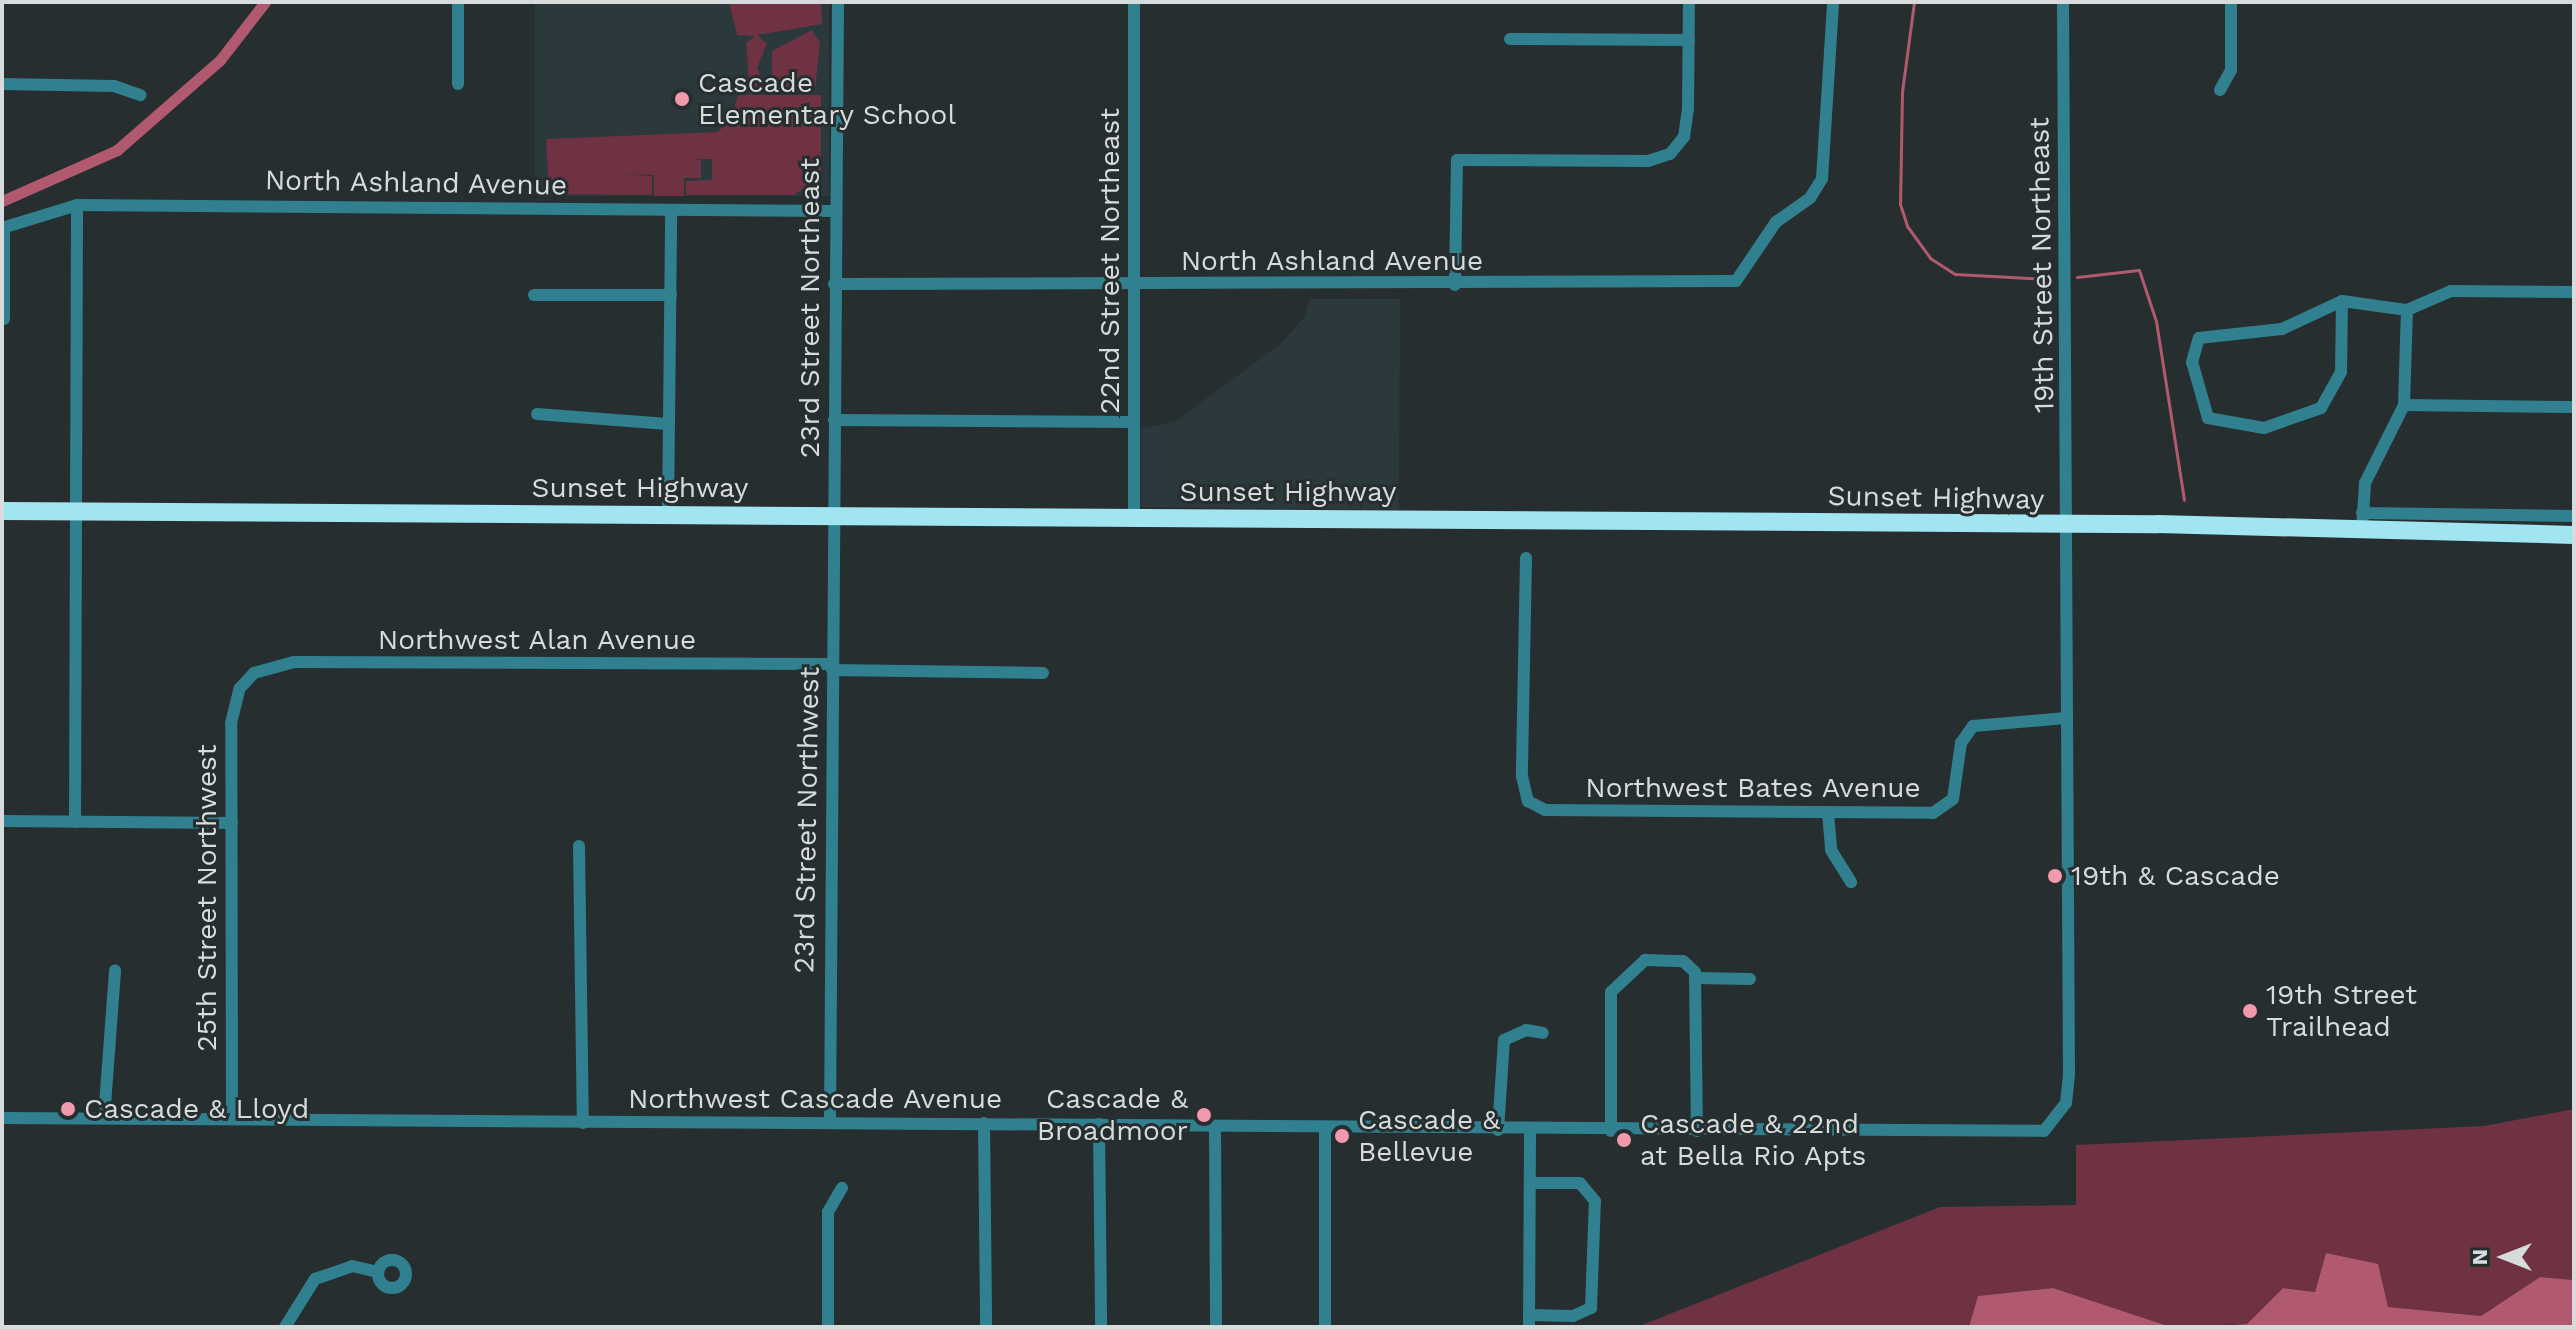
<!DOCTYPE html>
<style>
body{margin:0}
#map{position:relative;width:2576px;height:1329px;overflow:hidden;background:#272e2f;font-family:"Work Sans",sans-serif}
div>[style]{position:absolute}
.built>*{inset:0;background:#2b393c;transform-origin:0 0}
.green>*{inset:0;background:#6e3242}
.water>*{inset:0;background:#b1596f}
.stream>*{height:3px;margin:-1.5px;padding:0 1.5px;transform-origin:1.5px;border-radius:1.5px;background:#b1596f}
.canal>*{height:11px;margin:-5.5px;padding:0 5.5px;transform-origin:5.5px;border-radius:5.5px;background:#b1596f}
.minor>*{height:12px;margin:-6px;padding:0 6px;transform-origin:6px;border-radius:6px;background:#31808f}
.minor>.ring{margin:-6px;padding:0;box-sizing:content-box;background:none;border:12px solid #31808f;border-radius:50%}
.highway>*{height:18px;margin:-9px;padding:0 9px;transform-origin:9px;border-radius:9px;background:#a1e5f3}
.dots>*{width:22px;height:22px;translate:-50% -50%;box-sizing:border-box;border:4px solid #272e2f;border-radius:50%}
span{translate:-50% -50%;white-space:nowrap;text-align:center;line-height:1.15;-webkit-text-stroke:6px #272e2f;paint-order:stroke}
.poi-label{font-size:28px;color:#d7dbdc}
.left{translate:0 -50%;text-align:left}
.right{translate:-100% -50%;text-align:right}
.street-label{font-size:28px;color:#d7dbdc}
.frame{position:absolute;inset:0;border:4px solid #d7dbdc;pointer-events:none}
.north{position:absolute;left:2464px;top:1217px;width:80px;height:80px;-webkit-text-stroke:6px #272e2f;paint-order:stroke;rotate:270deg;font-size:22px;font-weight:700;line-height:32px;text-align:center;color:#d7dbdc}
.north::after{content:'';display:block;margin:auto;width:28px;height:36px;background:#d7dbdc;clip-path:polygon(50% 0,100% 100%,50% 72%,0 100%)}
</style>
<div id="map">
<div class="built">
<i style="left:535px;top:2px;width:294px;height:194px"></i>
<i style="clip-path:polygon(1310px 299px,1400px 299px,1399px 510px,1141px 507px,1141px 429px,1176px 421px,1279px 345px,1304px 318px)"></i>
</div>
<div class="green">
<i style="clip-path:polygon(729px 2px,821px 2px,822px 24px,757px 35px,767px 44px,757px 68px,765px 87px,753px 95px,821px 95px,821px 176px,794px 195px,686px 195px,686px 181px,712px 180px,712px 159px,693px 159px,701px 160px,701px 178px,684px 178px,684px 196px,654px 196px,654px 175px,621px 174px,652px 176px,652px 195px,549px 194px,546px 139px,717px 132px,730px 122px,738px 95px,750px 95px,746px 43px,755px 36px,737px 35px)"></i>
<i style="clip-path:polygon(812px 30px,820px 43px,815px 89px,772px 86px,772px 51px)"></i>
<i style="clip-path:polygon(2574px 1109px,2574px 1280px,2540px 1277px,2481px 1316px,2387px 1307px,2326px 1253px,2315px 1292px,2283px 1288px,2247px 1324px,2171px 1327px,2053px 1288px,1979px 1296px,1969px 1327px,1637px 1327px,1940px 1207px,2076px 1205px,2076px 1145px,2484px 1126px)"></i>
</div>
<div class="water">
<i style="clip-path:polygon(2326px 1253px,2378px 1264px,2388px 1307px,2481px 1316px,2540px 1277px,2574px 1280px,2574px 1327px,2207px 1327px,2247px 1324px,2283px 1288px,2315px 1292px)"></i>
<i style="clip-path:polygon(2053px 1288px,2171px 1327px,1969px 1327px,1978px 1296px)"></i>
</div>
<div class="stream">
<i style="left:1914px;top:2px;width:91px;rotate:97.6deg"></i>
<i style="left:1902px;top:92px;width:112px;rotate:91deg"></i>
<i style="left:1900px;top:204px;width:23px;rotate:72deg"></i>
<i style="left:1907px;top:226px;width:39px;rotate:54deg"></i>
<i style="left:1930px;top:258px;width:30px;rotate:33deg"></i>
<i style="left:1955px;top:274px;width:93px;rotate:3.1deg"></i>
<i style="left:2077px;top:277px;width:62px;rotate:-6.4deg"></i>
<i style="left:2139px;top:270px;width:54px;rotate:71.6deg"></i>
<i style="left:2156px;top:321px;width:181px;rotate:81.1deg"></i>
</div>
<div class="canal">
<i style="left:2px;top:201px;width:126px;rotate:-23.9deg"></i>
<i style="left:117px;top:150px;width:137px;rotate:-41.1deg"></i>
<i style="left:220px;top:60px;width:73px;rotate:-52.2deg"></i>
</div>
<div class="minor">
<i style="left:1134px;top:2px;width:518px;rotate:90deg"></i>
<i style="left:1510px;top:39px;width:179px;rotate:0.3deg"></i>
<i style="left:2px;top:84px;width:112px;rotate:1deg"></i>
<i style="left:114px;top:86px;width:28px;rotate:19deg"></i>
<i style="left:458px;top:84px;width:82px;rotate:-90deg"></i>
<i style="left:2220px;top:90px;width:23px;rotate:-61deg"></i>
<i style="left:2231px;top:70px;width:68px;rotate:-90deg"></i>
<i style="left:2px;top:228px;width:78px;rotate:-17deg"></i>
<i style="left:77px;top:205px;width:757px;rotate:0.45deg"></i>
<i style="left:834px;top:284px;width:902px;rotate:-0.19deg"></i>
<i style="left:1736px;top:281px;width:71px;rotate:-55.9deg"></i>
<i style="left:1776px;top:222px;width:42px;rotate:-35.2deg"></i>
<i style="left:1810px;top:198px;width:22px;rotate:-58deg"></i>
<i style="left:1822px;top:179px;width:177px;rotate:-86.4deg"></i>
<i style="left:1455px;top:285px;width:125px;rotate:-89.1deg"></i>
<i style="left:1457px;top:160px;width:191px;rotate:0.3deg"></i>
<i style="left:1648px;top:161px;width:23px;rotate:-18deg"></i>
<i style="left:1670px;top:154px;width:22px;rotate:-51deg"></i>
<i style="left:1684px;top:137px;width:28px;rotate:-82deg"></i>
<i style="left:1688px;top:109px;width:107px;rotate:-89.5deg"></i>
<i style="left:534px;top:295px;width:137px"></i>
<i style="left:2342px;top:301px;width:71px;rotate:90.8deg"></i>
<i style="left:2341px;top:372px;width:41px;rotate:119.1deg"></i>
<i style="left:2321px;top:408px;width:60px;rotate:160.7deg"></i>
<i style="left:2264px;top:428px;width:57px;rotate:-169.9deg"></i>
<i style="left:2208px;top:418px;width:58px;rotate:-105.9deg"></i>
<i style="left:2192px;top:362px;width:25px;rotate:-74deg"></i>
<i style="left:2199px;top:338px;width:83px;rotate:-6.2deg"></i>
<i style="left:2282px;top:329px;width:66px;rotate:-25deg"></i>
<i style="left:2342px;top:301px;width:66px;rotate:7.9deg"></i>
<i style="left:4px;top:319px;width:91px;rotate:-90deg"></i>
<i style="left:2404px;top:405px;width:170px;rotate:0.7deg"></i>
<i style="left:537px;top:414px;width:131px;rotate:4.4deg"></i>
<i style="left:834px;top:420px;width:299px;rotate:0.4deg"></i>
<i style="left:2362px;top:513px;width:212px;rotate:0.8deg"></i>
<i style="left:668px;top:516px;width:305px;rotate:-89.4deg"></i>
<i style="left:2362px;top:530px;width:47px;rotate:-86.3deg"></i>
<i style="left:2365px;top:483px;width:87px;rotate:-63.4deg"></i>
<i style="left:2404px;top:405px;width:95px;rotate:-88.2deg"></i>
<i style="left:2407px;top:310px;width:48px;rotate:-23.4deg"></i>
<i style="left:2451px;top:291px;width:123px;rotate:0.5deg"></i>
<i style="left:1526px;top:558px;width:218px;rotate:91.1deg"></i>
<i style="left:1522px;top:776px;width:26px;rotate:77deg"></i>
<i style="left:1528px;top:801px;width:19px;rotate:28deg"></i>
<i style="left:1545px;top:810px;width:388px;rotate:0.4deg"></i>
<i style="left:1933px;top:813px;width:24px;rotate:-35deg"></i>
<i style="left:1953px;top:799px;width:57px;rotate:-81.9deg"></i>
<i style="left:1961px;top:743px;width:21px;rotate:-55deg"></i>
<i style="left:1973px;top:726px;width:93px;rotate:-4.9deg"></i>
<i style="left:832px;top:670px;width:211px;rotate:0.8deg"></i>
<i style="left:1828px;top:813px;width:37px;rotate:85deg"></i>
<i style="left:1831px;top:850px;width:38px;rotate:58deg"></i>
<i style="left:2px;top:821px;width:230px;rotate:0.5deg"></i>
<i style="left:75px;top:822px;width:617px;rotate:-89.81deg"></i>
<i style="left:579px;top:846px;width:277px;rotate:89.2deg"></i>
<i style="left:1695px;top:978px;width:55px;rotate:1deg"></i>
<i style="left:2px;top:1118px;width:2042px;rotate:0.36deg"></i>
<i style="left:2044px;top:1131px;width:36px;rotate:-52deg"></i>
<i style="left:2066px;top:1103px;width:28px;rotate:-84deg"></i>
<i style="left:2069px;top:1075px;width:1073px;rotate:-90.32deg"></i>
<i style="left:104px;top:1118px;width:148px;rotate:-85.7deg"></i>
<i style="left:232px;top:1119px;width:396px;rotate:-90.1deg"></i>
<i style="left:231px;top:723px;width:36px;rotate:-76deg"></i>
<i style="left:240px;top:688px;width:21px;rotate:-47deg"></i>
<i style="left:254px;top:673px;width:41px;rotate:-15.4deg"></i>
<i style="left:294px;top:662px;width:539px;rotate:0.21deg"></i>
<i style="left:830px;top:1122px;width:1120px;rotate:-89.59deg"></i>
<i style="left:984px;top:1123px;width:204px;rotate:89.4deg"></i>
<i style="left:1099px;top:1124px;width:203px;rotate:89.4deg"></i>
<i style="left:1215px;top:1126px;width:201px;rotate:89.7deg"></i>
<i style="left:1325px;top:1128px;width:199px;rotate:90deg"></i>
<i style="left:1498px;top:1130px;width:90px;rotate:-86.2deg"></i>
<i style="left:1504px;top:1040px;width:24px;rotate:-24deg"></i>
<i style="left:1526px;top:1030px;width:17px;rotate:10deg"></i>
<i style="left:1611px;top:1131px;width:139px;rotate:-90deg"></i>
<i style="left:1611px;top:992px;width:47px;rotate:-43.3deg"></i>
<i style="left:1645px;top:960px;width:38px;rotate:2deg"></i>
<i style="left:1683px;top:961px;width:16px;rotate:43deg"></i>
<i style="left:1695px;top:972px;width:159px;rotate:89.3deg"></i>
<i class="ring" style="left:378px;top:1260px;width:16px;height:16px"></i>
<i style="left:1529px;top:1315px;width:44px;rotate:1.3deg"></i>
<i style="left:1573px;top:1316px;width:20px;rotate:-24deg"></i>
<i style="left:1591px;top:1308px;width:107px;rotate:-87.9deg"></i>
<i style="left:1595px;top:1201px;width:23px;rotate:-130deg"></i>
<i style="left:1580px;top:1183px;width:50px;rotate:180deg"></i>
<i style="left:285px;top:1327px;width:57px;rotate:-58deg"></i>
<i style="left:315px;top:1279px;width:39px;rotate:-19deg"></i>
<i style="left:352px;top:1266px;width:27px;rotate:13deg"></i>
<i style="left:828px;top:1327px;width:115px;rotate:-90deg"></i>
<i style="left:828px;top:1212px;width:28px;rotate:-60deg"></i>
<i style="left:1529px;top:1327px;width:196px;rotate:-89.7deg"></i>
</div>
<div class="highway">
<i style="left:2px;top:511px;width:2156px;rotate:0.35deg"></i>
<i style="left:2158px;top:524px;width:416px;rotate:1.5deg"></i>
</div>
<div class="dots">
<i style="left:682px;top:99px;background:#f29aad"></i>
<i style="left:2055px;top:876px;background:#f29aad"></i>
<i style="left:2250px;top:1011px;background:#f29aad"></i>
<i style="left:68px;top:1109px;background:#f29aad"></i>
<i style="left:1204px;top:1115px;background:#f29aad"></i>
<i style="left:1342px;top:1136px;background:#f29aad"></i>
<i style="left:1624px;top:1140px;background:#f29aad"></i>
</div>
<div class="poi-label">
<span class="left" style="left:698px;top:99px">Cascade<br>Elementary School</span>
<span class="left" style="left:2071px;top:876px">19th &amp; Cascade</span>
<span class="left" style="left:2266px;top:1011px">19th Street<br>Trailhead</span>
<span class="right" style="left:1188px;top:1115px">Cascade &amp;<br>Broadmoor</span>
<span class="left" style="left:84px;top:1109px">Cascade &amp; Lloyd</span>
<span class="left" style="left:1358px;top:1136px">Cascade &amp;<br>Bellevue</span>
<span class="left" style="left:1640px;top:1140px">Cascade &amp; 22nd<br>at Bella Rio Apts</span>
</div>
<div class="street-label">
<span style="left:416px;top:183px;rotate:1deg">North Ashland Avenue</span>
<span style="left:1110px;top:261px;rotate:-90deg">22nd Street Northeast</span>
<span style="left:1332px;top:261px">North Ashland Avenue</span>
<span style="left:2042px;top:265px;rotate:-91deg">19th Street Northeast</span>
<span style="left:810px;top:308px;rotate:-90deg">23rd Street Northeast</span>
<span style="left:640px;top:488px">Sunset Highway</span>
<span style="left:1288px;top:492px">Sunset Highway</span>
<span style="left:1936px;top:498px;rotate:1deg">Sunset Highway</span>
<span style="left:537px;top:640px">Northwest Alan Avenue</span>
<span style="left:1753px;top:788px">Northwest Bates Avenue</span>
<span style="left:807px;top:820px;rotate:-89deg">23rd Street Northwest</span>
<span style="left:207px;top:898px;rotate:-90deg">25th Street Northwest</span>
<span style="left:815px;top:1099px">Northwest Cascade Avenue</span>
</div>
<div class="frame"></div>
<div class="north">N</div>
</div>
